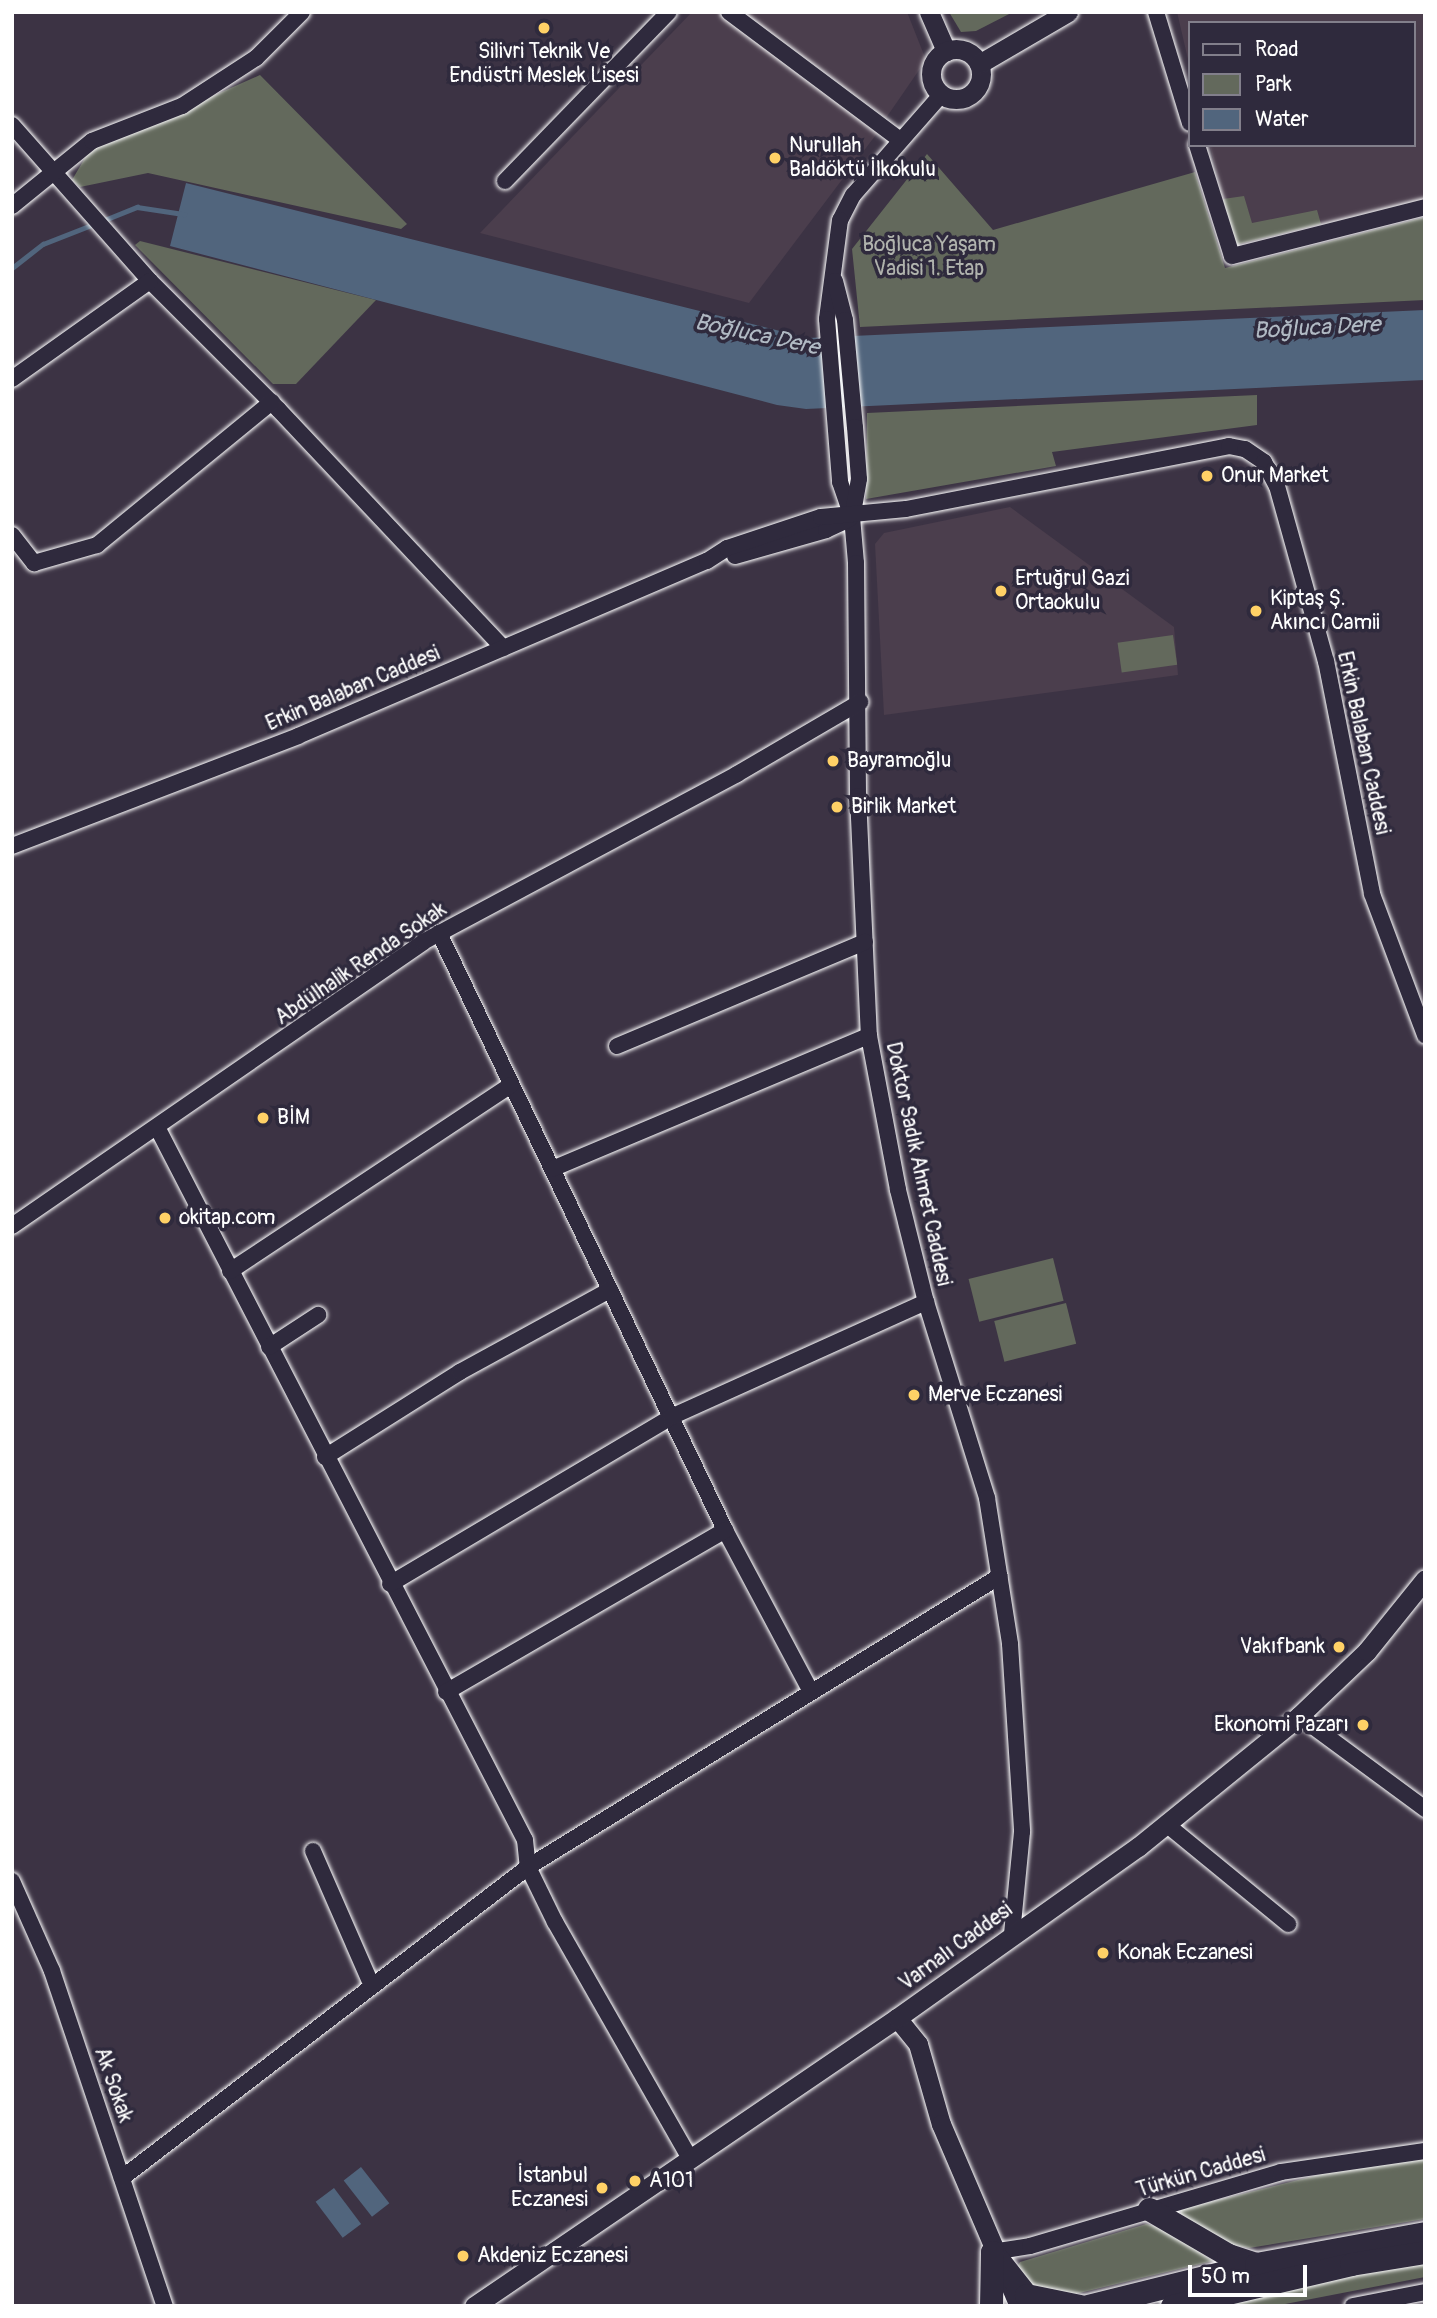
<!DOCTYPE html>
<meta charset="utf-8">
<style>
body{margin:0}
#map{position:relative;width:1437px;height:2318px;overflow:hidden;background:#3c3344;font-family:Pangolin,sans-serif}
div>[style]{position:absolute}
.built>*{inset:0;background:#4b3e4d}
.green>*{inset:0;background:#63695c;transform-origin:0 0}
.water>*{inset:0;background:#51657d;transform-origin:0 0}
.stream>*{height:4.5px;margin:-2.25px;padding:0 2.25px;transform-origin:2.25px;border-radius:2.25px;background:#51657d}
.roads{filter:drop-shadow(0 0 2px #fff) drop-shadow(0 0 2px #fff)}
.minor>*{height:16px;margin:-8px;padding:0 8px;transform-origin:8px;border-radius:8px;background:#2f2a3d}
.major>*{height:19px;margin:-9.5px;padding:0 9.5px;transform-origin:9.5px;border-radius:9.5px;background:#2f2a3d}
.major>.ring{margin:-9.5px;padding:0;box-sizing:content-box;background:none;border:19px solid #2f2a3d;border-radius:50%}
.highway>*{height:23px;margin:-11.5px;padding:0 11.5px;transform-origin:11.5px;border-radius:11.5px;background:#2f2a3d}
.dots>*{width:19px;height:19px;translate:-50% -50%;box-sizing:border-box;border:4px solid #2f2a3d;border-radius:50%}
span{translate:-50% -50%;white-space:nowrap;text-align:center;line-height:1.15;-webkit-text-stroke:7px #2f2a3d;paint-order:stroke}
.poi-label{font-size:21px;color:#fff}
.left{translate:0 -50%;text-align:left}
.right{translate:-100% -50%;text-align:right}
.park-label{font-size:21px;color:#b1b4ae}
.street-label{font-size:21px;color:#fff}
.water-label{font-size:23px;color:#b1bac4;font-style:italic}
.frame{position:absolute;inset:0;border:14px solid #fff;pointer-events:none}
.legend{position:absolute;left:1188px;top:21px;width:228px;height:126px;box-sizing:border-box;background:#2f2a3d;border:2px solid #827f8b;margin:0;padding:9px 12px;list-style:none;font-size:21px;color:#fff}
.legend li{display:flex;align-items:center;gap:14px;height:35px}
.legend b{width:35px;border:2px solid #827f8b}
.scale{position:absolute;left:1188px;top:2265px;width:119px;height:32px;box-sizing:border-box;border:4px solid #fff;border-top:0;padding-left:9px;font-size:21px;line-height:24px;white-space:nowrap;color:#fff;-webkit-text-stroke:5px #2f2a3d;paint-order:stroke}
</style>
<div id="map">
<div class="built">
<i style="clip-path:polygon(692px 12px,716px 12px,878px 132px,749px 303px,480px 233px)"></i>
<i style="clip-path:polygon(743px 12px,907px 12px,926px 60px,886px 118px)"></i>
<i style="clip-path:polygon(1177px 12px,1425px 12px,1425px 199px,1234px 246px,1210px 145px,1414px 145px,1414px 23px,1190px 23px,1190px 68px)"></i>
<i style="clip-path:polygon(1010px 507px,1174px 627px,1178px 675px,884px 715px,875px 544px,884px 533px)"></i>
</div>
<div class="green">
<i style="clip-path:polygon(949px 12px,1013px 12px,976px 31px,961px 32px)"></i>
<i style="clip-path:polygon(260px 75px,407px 224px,401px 229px,148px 173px,80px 187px,72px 180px,89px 151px)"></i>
<i style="clip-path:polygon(927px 154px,993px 230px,1195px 172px,1225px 268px,1425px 217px,1425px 300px,860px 327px,852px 249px)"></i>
<i style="clip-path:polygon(1244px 196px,1252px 223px,1317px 210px,1321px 224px,1235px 245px,1223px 199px)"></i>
<i style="clip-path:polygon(140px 241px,376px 300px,296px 384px,273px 384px,135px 245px)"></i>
<i style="clip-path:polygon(1257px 395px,1257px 425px,1052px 452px,1056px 466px,866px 499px,867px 413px)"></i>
<i style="left:1173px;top:635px;width:30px;height:56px;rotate:82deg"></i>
<i style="left:1053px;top:1258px;width:44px;height:87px;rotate:76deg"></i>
<i style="left:1066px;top:1303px;width:42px;height:74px;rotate:76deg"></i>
<i style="clip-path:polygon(1425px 2158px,1425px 2219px,1249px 2248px,1226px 2244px,1181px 2218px,1181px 2209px,1354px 2166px)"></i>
<i style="clip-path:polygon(1146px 2224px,1164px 2228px,1213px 2261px,1067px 2296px,1029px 2290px,1014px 2272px,1020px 2262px)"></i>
<i style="clip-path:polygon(1425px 2261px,1425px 2277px,1275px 2306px,1200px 2306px)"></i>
</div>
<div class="water">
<i style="clip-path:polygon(186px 183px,808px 338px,1425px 310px,1425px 380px,806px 409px,777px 405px,170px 246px)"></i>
<i style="left:361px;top:2167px;width:46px;height:22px;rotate:52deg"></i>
<i style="left:334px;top:2188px;width:45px;height:23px;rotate:53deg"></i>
</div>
<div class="stream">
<i style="left:102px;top:221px;width:38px;rotate:-22deg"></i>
<i style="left:137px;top:207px;width:48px;rotate:8.5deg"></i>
<i style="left:12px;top:268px;width:39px;rotate:-38deg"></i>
<i style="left:43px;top:244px;width:55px;rotate:-21.4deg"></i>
</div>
<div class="roads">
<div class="minor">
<i style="left:729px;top:12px;width:214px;rotate:36.8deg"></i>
<i style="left:1156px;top:12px;width:116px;rotate:73deg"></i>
<i style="left:941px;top:95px;width:133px;rotate:131.3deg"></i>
<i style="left:853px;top:195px;width:28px;rotate:117deg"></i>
<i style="left:840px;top:220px;width:100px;rotate:97.5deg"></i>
<i style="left:827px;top:319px;width:164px;rotate:85.4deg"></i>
<i style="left:840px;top:482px;width:37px;rotate:71deg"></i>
<i style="left:852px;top:517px;width:46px;rotate:85deg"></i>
<i style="left:856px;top:563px;width:233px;rotate:89.5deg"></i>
<i style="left:858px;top:796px;width:240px;rotate:87.4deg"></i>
<i style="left:869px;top:1036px;width:157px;rotate:79.3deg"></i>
<i style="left:898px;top:1190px;width:115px;rotate:76deg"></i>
<i style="left:926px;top:1302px;width:205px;rotate:72.7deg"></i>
<i style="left:987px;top:1498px;width:148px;rotate:81deg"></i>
<i style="left:1010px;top:1644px;width:188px;rotate:86.3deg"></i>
<i style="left:1022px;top:1832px;width:102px;rotate:95.6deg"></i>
<i style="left:12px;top:125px;width:208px;rotate:48.5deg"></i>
<i style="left:150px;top:281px;width:182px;rotate:45deg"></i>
<i style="left:279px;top:410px;width:327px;rotate:46.7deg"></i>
<i style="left:1197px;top:145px;width:116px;rotate:72.5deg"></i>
<i style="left:1232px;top:256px;width:199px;rotate:-14.2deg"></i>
<i style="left:505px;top:181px;width:235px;rotate:-45.9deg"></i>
<i style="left:12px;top:206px;width:103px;rotate:-39.1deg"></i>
<i style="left:92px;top:141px;width:97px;rotate:-21.3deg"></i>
<i style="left:182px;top:106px;width:88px;rotate:-33deg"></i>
<i style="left:256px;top:58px;width:65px;rotate:-45deg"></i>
<i style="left:835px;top:281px;width:40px;rotate:75.6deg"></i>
<i style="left:845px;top:320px;width:107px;rotate:84.7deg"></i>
<i style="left:855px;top:427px;width:52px;rotate:85.6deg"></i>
<i style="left:859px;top:479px;width:34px;rotate:100deg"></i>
<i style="left:12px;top:379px;width:169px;rotate:-35.4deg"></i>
<i style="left:12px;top:535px;width:36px;rotate:52deg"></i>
<i style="left:34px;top:563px;width:66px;rotate:-15.9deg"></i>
<i style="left:97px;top:545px;width:226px;rotate:-39.3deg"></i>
<i style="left:735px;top:556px;width:95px;rotate:-15.9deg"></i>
<i style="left:826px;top:530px;width:26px;rotate:-25deg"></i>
<i style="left:12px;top:846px;width:306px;rotate:-21deg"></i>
<i style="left:298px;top:736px;width:445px;rotate:-23.2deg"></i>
<i style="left:707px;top:561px;width:24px;rotate:-33deg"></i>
<i style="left:727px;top:548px;width:99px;rotate:-18.3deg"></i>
<i style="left:821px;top:517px;width:85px;rotate:-5.4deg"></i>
<i style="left:906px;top:509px;width:329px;rotate:-11deg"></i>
<i style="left:1229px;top:446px;width:16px;rotate:11deg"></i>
<i style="left:1245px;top:449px;width:23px;rotate:34deg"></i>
<i style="left:1264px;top:462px;width:27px;rotate:62deg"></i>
<i style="left:1277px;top:486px;width:182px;rotate:74.4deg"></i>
<i style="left:1326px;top:661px;width:237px;rotate:78.8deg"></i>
<i style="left:1372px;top:894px;width:151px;rotate:69.4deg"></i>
<i style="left:439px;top:933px;width:662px;rotate:64.4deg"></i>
<i style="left:725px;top:1530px;width:183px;rotate:62deg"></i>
<i style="left:617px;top:1046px;width:269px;rotate:-22.8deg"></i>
<i style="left:158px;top:1129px;width:800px;rotate:62.7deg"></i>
<i style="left:525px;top:1840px;width:27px;rotate:84deg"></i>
<i style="left:528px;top:1867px;width:61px;rotate:63.9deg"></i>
<i style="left:555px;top:1922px;width:273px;rotate:60.3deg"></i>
<i style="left:552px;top:1169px;width:344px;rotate:-22.8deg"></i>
<i style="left:12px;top:1226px;width:500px;rotate:-34.6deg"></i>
<i style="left:423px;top:942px;width:356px;rotate:-28.1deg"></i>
<i style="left:737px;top:774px;width:143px;rotate:-30.3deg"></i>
<i style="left:230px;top:1271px;width:337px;rotate:-33.5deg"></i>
<i style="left:269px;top:1347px;width:59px;rotate:-33.1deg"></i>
<i style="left:325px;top:1457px;width:160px;rotate:-32.2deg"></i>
<i style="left:460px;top:1372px;width:171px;rotate:-28.7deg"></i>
<i style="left:390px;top:1584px;width:327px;rotate:-30.7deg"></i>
<i style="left:671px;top:1417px;width:280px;rotate:-24.3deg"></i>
<i style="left:446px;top:1692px;width:323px;rotate:-30.1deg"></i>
<i style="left:1299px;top:1716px;width:157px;rotate:36.4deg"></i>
<i style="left:1166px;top:1824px;width:158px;rotate:39.3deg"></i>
<i style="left:313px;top:1851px;width:147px;rotate:66.4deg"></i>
<i style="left:12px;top:1881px;width:98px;rotate:66deg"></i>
<i style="left:52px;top:1971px;width:354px;rotate:71.4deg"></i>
<i style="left:122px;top:2178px;width:511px;rotate:-37.45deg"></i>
<i style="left:528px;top:1867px;width:554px;rotate:-31.65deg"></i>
<i style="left:992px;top:2252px;width:38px;rotate:-9deg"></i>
<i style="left:1030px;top:2246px;width:262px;rotate:-16.4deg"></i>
<i style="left:1281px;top:2172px;width:146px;rotate:-8.3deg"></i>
<i style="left:1353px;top:2306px;width:73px;rotate:-11deg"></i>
</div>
<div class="major">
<i style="left:929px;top:12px;width:43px;rotate:66.4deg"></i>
<i class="ring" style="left:931px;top:49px;width:31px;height:31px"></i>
<i style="left:979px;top:64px;width:103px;rotate:-30.3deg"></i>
<i style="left:897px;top:2018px;width:33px;rotate:51deg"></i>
<i style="left:918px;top:2044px;width:83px;rotate:74deg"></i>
<i style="left:941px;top:2124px;width:198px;rotate:66.8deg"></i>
<i style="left:474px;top:2306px;width:512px;rotate:-34.25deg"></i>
<i style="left:897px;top:2018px;width:296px;rotate:-35.4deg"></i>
<i style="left:1138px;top:1847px;width:208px;rotate:-39.1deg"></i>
<i style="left:1299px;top:1716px;width:94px;rotate:-43.7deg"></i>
<i style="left:1367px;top:1651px;width:92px;rotate:-51.1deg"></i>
</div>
<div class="highway">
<i style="left:1149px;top:2209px;width:91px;rotate:30.2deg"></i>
<i style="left:1228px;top:2255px;width:29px;rotate:18deg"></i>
<i style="left:992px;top:2252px;width:55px;rotate:51.7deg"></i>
<i style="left:1026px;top:2295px;width:55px;rotate:11.5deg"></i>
<i style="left:991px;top:2306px;width:54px;rotate:-88.9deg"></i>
<i style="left:1088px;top:2306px;width:173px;rotate:-14deg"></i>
<i style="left:1256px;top:2264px;width:172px;rotate:-10.4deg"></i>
<i style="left:1172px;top:2306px;width:184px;rotate:-13.2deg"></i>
<i style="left:1351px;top:2264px;width:75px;rotate:-9.2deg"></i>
</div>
</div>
<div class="dots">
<i style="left:544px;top:28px;background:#ffd166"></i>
<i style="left:775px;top:158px;background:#ffd166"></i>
<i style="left:1207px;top:476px;background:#ffd166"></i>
<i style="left:1001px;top:591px;background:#ffd166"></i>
<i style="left:1256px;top:611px;background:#ffd166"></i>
<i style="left:833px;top:761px;background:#ffd166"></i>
<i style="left:837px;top:807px;background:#ffd166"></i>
<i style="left:263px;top:1118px;background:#ffd166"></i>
<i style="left:165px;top:1218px;background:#ffd166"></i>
<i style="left:914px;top:1395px;background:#ffd166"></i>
<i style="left:1339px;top:1647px;background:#ffd166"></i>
<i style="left:1363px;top:1725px;background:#ffd166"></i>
<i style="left:1103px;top:1953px;background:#ffd166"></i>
<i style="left:635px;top:2181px;background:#ffd166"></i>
<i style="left:602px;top:2188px;background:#ffd166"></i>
<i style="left:463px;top:2256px;background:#ffd166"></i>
</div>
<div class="poi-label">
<span style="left:544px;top:64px">Silivri Teknik Ve<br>Endüstri Meslek Lisesi</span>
<span class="left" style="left:789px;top:158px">Nurullah<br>Baldöktü İlkokulu</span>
<span class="left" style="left:1221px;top:476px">Onur Market</span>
<span class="left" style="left:1015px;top:591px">Ertuğrul Gazi<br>Ortaokulu</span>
<span class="left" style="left:1270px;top:611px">Kiptaş Ş.<br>Akıncı Camii</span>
<span class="left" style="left:847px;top:761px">Bayramoğlu</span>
<span class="left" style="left:851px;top:807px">Birlik Market</span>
<span class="left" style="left:277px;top:1118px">BİM</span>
<span class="left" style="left:179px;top:1218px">okitap.com</span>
<span class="left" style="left:928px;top:1395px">Merve Eczanesi</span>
<span class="right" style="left:1325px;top:1647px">Vakıfbank</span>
<span class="right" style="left:1349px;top:1725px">Ekonomi Pazarı</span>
<span class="left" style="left:1117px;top:1953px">Konak Eczanesi</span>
<span class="right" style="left:588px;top:2188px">İstanbul<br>Eczanesi</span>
<span class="left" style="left:649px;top:2181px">A101</span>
<span class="left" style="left:477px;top:2256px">Akdeniz Eczanesi</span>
</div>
<div class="park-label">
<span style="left:929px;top:257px">Boğluca Yaşam<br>Vadisi 1. Etap</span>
</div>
<div class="street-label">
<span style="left:353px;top:689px;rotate:-23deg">Erkin Balaban Caddesi</span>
<span style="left:1363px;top:743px;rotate:78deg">Erkin Balaban Caddesi</span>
<span style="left:361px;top:964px;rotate:-34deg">Abdülhalik Renda Sokak</span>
<span style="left:918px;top:1164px;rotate:78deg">Doktor Sadık Ahmet Caddesi</span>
<span style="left:956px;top:1947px;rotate:-36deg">Varnalı Caddesi</span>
<span style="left:113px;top:2085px;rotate:71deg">Ak Sokak</span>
<span style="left:1201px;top:2173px;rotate:-16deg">Türkün Caddesi</span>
</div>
<div class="water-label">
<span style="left:1317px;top:328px;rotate:-3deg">Boğluca Dere</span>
<span style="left:757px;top:335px;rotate:12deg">Boğluca Dere</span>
</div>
<div class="frame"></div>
<ul class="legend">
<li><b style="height:9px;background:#2f2a3d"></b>Road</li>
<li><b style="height:19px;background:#63695c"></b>Park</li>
<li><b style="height:19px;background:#51657d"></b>Water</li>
</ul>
<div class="scale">50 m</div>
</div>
